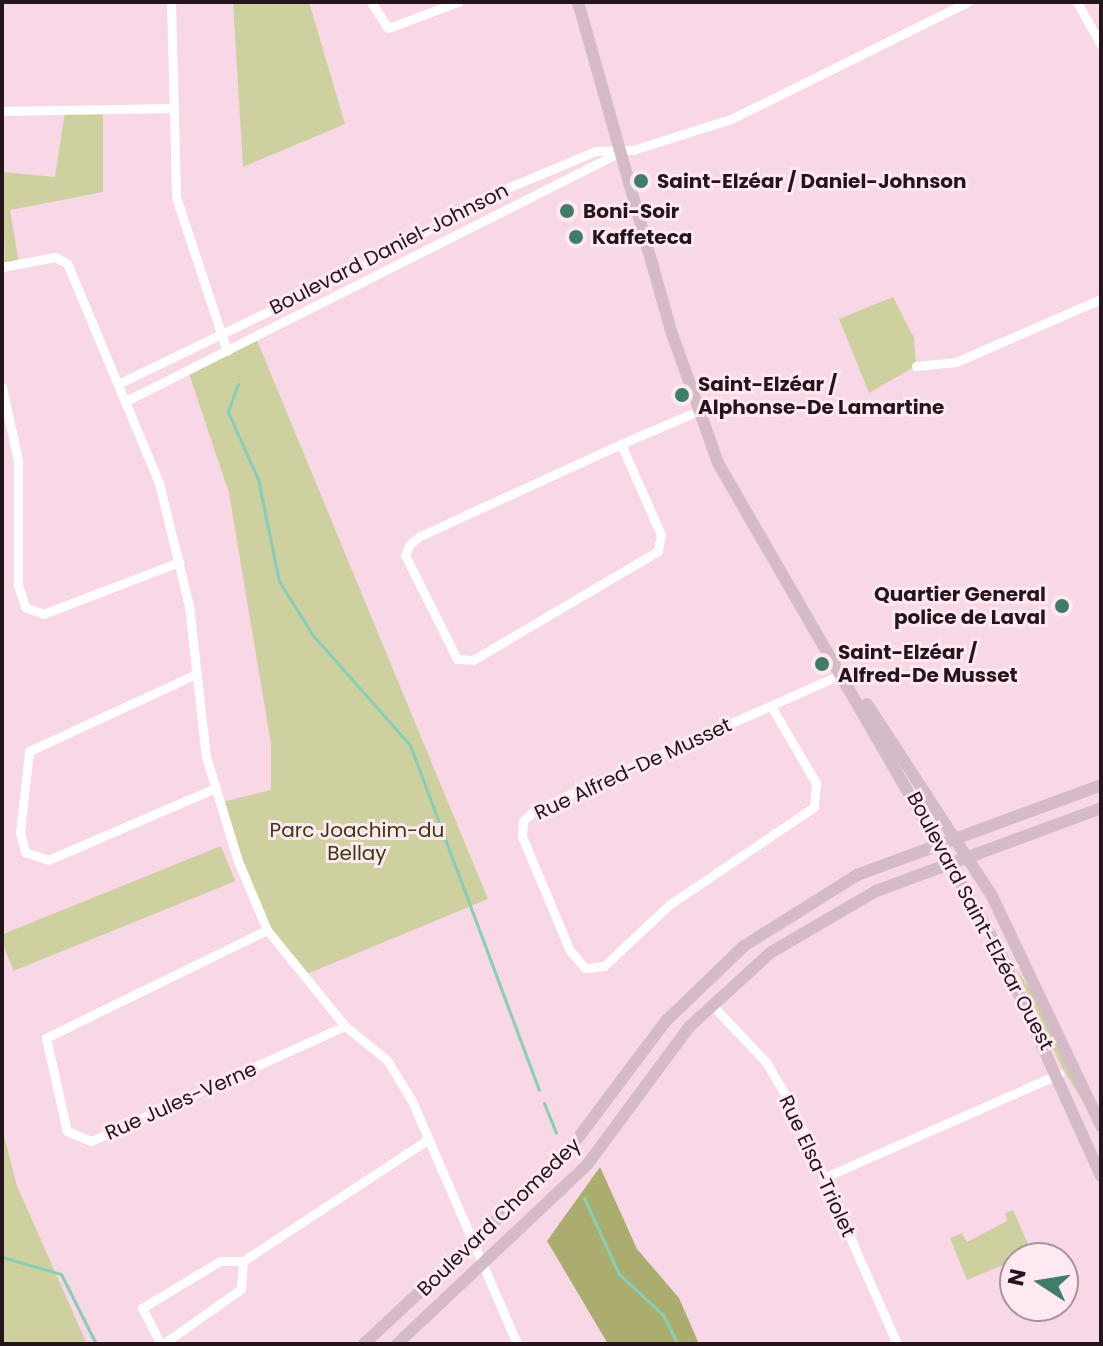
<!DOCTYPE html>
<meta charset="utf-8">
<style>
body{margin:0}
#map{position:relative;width:1103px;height:1346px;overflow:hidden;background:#f8d7e6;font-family:Poppins,sans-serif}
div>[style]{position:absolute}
.green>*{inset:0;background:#ced19f;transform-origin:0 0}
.forest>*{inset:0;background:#abad6f}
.stream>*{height:3px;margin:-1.5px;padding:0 1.5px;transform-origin:1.5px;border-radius:1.5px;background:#86cfb6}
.street>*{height:9px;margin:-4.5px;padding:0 4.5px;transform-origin:4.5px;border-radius:4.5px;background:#fff}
.secondary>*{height:12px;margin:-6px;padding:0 6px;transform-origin:6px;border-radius:6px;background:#d4bbc7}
.dots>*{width:22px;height:22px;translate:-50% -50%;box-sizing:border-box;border:4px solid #fee8f2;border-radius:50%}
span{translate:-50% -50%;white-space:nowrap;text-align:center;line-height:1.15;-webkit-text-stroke:6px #fee8f2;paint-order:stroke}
.poi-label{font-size:20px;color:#26141d;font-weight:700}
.left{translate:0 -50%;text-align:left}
.right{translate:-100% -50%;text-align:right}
.street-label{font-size:20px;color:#26141d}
.park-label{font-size:20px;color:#3a3b08}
.frame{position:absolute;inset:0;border:4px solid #26141d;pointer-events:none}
.north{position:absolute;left:999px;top:1242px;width:80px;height:80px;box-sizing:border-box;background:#fee8f2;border:2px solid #a8939d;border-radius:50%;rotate:282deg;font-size:22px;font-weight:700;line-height:32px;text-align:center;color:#26141d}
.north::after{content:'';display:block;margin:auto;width:28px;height:36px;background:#3f7d68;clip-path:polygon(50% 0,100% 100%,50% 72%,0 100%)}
</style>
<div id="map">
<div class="green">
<i style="clip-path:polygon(233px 2px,309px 2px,345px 124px,243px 167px)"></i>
<i style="clip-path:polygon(65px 112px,103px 112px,103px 192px,10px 210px,19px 264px,5px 266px,2px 172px,55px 177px)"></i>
<i style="clip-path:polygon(893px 297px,914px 338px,916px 366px,869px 393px,839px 319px)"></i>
<i style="clip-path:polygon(256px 338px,488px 899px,302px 976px,267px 930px,218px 803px,271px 790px,271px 744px,229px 493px,188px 371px)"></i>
<i style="left:221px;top:846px;width:38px;height:239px;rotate:68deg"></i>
<i style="clip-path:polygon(1016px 969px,1042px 1007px,1088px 1110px,1062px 1067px)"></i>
<i style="clip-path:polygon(2px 1128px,17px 1186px,87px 1344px,2px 1344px)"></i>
<i style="clip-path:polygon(1013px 1210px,1032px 1253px,967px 1280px,950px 1238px,962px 1233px,967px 1242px,1007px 1221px,1005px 1213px)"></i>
</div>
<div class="forest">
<i style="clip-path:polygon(600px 1167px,637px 1249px,679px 1298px,699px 1344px,608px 1344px,547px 1241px)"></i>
</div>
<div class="stream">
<i style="left:238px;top:384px;width:30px;rotate:110deg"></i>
<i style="left:228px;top:412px;width:73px;rotate:65.9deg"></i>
<i style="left:258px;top:479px;width:104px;rotate:78.4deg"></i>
<i style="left:279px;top:581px;width:62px;rotate:58.1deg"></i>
<i style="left:312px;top:634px;width:148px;rotate:48.6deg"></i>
<i style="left:410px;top:745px;width:368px;rotate:69.5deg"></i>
<i style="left:544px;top:1103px;width:32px;rotate:68deg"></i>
<i style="left:584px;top:1198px;width:84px;rotate:65.3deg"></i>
<i style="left:619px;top:1274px;width:60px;rotate:43deg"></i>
<i style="left:663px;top:1315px;width:33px;rotate:63deg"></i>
<i style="left:2px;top:1257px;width:61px;rotate:16.1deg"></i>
<i style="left:61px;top:1274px;width:78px;rotate:63.4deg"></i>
</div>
<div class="street">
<i style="left:171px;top:2px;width:195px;rotate:88.5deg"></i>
<i style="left:176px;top:197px;width:162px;rotate:71.7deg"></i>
<i style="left:371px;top:2px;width:31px;rotate:57deg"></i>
<i style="left:388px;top:28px;width:75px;rotate:-20.4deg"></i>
<i style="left:1077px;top:2px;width:49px;rotate:60.8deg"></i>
<i style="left:2px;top:111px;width:170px;rotate:-1deg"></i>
<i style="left:2px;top:267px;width:54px;rotate:-10.7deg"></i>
<i style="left:55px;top:257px;width:13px;rotate:27deg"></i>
<i style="left:67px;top:263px;width:238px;rotate:67.3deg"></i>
<i style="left:159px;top:483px;width:127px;rotate:76.3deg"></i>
<i style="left:189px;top:606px;width:152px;rotate:83.6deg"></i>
<i style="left:206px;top:757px;width:109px;rotate:72.9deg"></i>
<i style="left:238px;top:861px;width:75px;rotate:67.2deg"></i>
<i style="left:267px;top:930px;width:124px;rotate:50.9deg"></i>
<i style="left:345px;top:1026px;width:54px;rotate:39deg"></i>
<i style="left:387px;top:1060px;width:48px;rotate:58.6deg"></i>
<i style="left:412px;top:1101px;width:265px;rotate:66.6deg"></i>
<i style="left:916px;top:366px;width:40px;rotate:-5.7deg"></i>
<i style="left:956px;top:362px;width:158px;rotate:-23.5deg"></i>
<i style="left:120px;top:383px;width:303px;rotate:-25.8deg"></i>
<i style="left:393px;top:251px;width:89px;rotate:-31.7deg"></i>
<i style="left:469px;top:204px;width:138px;rotate:-22.7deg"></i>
<i style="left:596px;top:151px;width:37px;rotate:-2deg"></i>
<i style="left:633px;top:150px;width:103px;rotate:-17.6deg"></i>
<i style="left:731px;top:119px;width:264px;rotate:-26.3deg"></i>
<i style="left:2px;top:387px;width:76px;rotate:77.8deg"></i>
<i style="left:18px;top:461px;width:124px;rotate:90deg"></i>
<i style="left:18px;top:585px;width:23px;rotate:72deg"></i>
<i style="left:25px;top:607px;width:19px;rotate:21deg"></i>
<i style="left:43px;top:614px;width:146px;rotate:-20.9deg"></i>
<i style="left:128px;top:400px;width:551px;rotate:-26.75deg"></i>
<i style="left:621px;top:444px;width:99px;rotate:66.3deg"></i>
<i style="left:661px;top:535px;width:16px;rotate:101deg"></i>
<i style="left:658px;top:551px;width:215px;rotate:149.5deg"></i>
<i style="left:473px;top:660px;width:16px;rotate:-176deg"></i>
<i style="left:457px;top:659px;width:116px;rotate:-116.6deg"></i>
<i style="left:405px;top:555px;width:12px;rotate:-66deg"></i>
<i style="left:410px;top:544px;width:13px;rotate:-39deg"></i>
<i style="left:420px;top:536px;width:221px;rotate:-24.6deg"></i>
<i style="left:621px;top:444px;width:84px;rotate:-23.2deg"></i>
<i style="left:196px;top:674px;width:184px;rotate:155.2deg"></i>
<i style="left:29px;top:751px;width:81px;rotate:96.3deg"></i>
<i style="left:20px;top:832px;width:21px;rotate:76deg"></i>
<i style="left:25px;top:852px;width:24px;rotate:19deg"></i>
<i style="left:48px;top:860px;width:180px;rotate:-23.3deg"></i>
<i style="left:771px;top:706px;width:89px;rotate:59.7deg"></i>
<i style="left:816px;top:783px;width:24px;rotate:95deg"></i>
<i style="left:814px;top:807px;width:174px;rotate:146deg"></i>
<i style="left:670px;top:904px;width:91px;rotate:136.8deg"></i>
<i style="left:604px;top:966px;width:19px;rotate:174deg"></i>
<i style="left:585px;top:968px;width:23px;rotate:-131deg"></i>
<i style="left:570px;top:951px;width:125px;rotate:-112.7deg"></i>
<i style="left:522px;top:836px;width:15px;rotate:-86deg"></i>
<i style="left:523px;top:821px;width:16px;rotate:-43deg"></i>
<i style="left:535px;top:810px;width:336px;rotate:-23.9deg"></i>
<i style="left:267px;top:930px;width:246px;rotate:154deg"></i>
<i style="left:46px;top:1038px;width:95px;rotate:77.3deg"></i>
<i style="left:67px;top:1131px;width:26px;rotate:23deg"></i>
<i style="left:91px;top:1141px;width:279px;rotate:-24.4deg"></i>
<i style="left:711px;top:1004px;width:80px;rotate:46.5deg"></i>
<i style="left:766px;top:1062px;width:53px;rotate:59.6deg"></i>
<i style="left:793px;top:1108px;width:258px;rotate:66.2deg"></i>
<i style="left:823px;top:1178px;width:258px;rotate:-23.8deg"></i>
<i style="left:161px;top:1344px;width:41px;rotate:-117.8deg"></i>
<i style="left:142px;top:1308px;width:91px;rotate:-31.1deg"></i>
<i style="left:220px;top:1261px;width:23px"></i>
<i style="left:243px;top:1261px;width:220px;rotate:-33.3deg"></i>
<i style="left:163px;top:1344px;width:95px;rotate:-35.2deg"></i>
<i style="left:241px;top:1289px;width:28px;rotate:-86deg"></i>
</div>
<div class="secondary">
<i style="left:578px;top:2px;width:339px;rotate:74.2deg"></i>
<i style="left:670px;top:328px;width:143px;rotate:70.4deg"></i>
<i style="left:718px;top:463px;width:560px;rotate:60deg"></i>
<i style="left:998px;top:948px;width:250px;rotate:65.7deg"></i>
<i style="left:867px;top:704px;width:227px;rotate:56.9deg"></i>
<i style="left:991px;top:894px;width:257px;rotate:64.6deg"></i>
<i style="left:364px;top:1344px;width:272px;rotate:-43.1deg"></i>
<i style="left:563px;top:1158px;width:171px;rotate:-53.1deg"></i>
<i style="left:666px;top:1021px;width:108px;rotate:-43.9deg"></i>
<i style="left:744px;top:946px;width:133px;rotate:-32.1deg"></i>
<i style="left:857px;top:875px;width:260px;rotate:-20.2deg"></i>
<i style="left:397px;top:1344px;width:261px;rotate:-43.3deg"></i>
<i style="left:587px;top:1165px;width:172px;rotate:-53.5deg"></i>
<i style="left:689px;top:1027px;width:110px;rotate:-42.4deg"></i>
<i style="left:770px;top:953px;width:123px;rotate:-30.3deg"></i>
<i style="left:876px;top:891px;width:240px;rotate:-20.2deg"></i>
</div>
<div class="dots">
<i style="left:641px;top:181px;background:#3f7d68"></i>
<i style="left:567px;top:211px;background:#3f7d68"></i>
<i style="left:576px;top:237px;background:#3f7d68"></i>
<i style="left:682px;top:395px;background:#3f7d68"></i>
<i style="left:1062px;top:606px;background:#3f7d68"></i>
<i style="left:822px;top:664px;background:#3f7d68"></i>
</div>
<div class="poi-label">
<span class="left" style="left:657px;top:181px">Saint-Elzéar / Daniel-Johnson</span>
<span class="left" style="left:583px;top:211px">Boni-Soir</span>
<span class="left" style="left:592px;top:237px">Kaffeteca</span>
<span class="left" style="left:698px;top:396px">Saint-Elzéar /<br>Alphonse-De Lamartine</span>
<span class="right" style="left:1046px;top:606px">Quartier General<br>police de Laval</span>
<span class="left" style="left:838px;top:664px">Saint-Elzéar /<br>Alfred-De Musset</span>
</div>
<div class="street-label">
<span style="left:389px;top:249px;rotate:-27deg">Boulevard Daniel-Johnson</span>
<span style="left:633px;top:769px;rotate:-25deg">Rue Alfred-De Musset</span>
<span style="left:980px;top:921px;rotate:62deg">Boulevard Saint-Elzéar Ouest</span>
<span style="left:181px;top:1101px;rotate:-24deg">Rue Jules-Verne</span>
<span style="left:817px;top:1166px;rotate:65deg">Rue Elsa-Triolet</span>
<span style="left:499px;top:1217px;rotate:-44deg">Boulevard Chomedey</span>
</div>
<div class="park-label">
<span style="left:357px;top:842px">Parc Joachim-du<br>Bellay</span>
</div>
<div class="frame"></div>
<div class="north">N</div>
</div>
